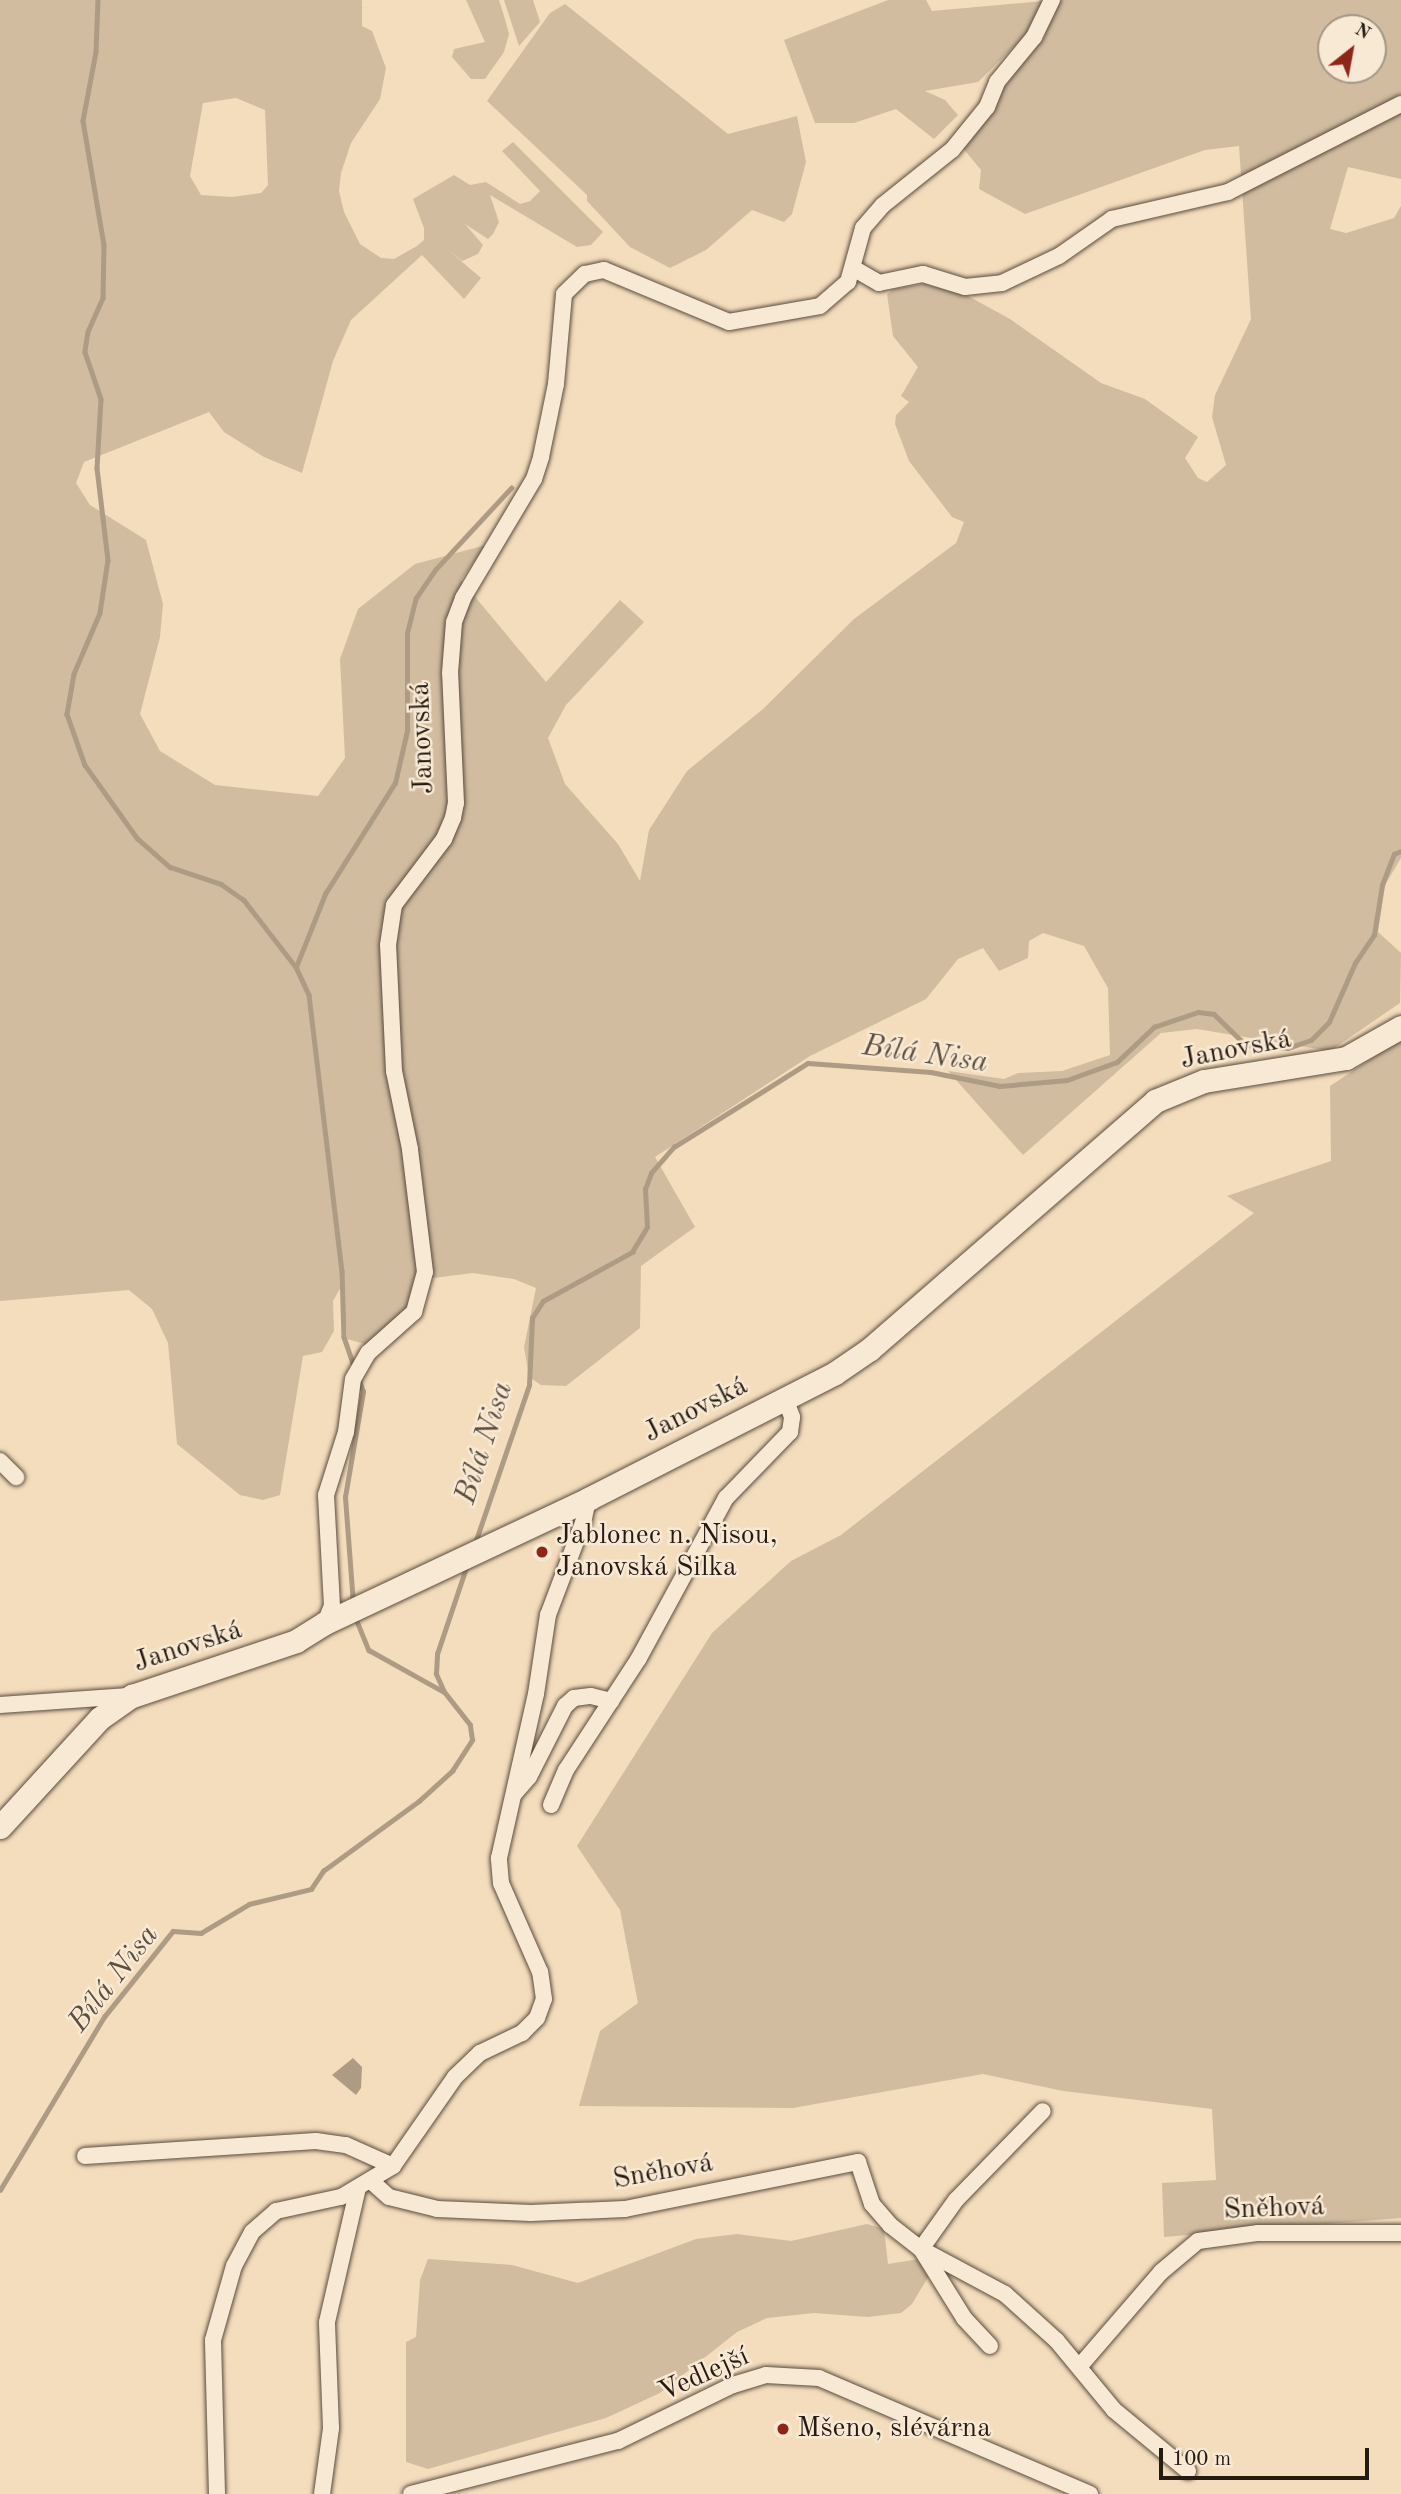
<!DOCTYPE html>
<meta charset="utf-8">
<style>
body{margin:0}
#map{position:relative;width:1401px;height:2494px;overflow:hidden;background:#f4ddbd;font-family:"Old Standard TT",serif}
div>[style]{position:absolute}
.green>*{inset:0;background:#d1bca0}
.water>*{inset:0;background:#ae9b83}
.stream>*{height:4.5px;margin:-2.25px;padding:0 2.25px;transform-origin:2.25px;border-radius:2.25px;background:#ae9b83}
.roads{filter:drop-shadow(0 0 2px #5a4c3e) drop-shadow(0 0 2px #5a4c3e)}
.street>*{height:16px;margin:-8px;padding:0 8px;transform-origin:8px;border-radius:8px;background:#f8e9d4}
.secondary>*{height:23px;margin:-11.5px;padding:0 11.5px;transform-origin:11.5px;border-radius:11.5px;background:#f8e9d4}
.dots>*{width:19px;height:19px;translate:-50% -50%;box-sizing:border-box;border:4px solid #f8e9d4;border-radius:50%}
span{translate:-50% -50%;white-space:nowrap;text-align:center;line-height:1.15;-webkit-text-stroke:5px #f8e9d4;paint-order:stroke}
.street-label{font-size:28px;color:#261b13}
.poi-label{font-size:28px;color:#261b13}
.left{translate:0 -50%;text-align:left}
.water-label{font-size:30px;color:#5c4e40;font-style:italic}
.north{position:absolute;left:1317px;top:14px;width:70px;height:70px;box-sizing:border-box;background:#f8e9d4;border:2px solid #a49787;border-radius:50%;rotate:31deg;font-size:19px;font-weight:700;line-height:28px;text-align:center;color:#261b13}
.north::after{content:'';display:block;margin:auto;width:24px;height:32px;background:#8f2418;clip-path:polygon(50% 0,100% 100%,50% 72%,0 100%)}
.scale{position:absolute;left:1159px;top:2448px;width:210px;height:32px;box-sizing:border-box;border:4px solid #261b13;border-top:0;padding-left:9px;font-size:21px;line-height:24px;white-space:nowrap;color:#261b13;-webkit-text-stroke:5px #f8e9d4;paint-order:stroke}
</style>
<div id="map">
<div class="green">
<i style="clip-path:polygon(evenodd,0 0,362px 0,362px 26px,372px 31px,386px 68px,380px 99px,351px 143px,341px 173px,339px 191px,344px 212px,360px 244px,381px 258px,394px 259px,417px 246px,424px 240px,424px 228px,413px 199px,454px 175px,470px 185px,486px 182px,520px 204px,530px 201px,540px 191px,502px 151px,513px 142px,603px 232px,591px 245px,577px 247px,490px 195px,499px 222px,493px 234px,488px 239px,465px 224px,483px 245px,478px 254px,462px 261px,447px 249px,481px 278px,464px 299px,422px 255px,351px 320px,333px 361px,302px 473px,264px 457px,224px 432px,209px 412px,84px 462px,76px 483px,90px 505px,146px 540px,163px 604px,160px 637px,140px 714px,160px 751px,215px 785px,318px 796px,345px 758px,340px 659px,358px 609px,415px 564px,486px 545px,461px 580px,546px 682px,620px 600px,644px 622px,566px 705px,548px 738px,565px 784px,618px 844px,640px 881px,649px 830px,687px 771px,763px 709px,854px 619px,956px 543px,964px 522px,952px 517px,909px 461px,895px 424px,896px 415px,909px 402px,901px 396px,918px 367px,893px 336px,887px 294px,894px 289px,925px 284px,968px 296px,1010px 319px,1101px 383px,1145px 399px,1198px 437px,1185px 458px,1198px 478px,1207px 482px,1226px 465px,1212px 417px,1215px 395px,1251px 319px,1239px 146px,1205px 150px,1025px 214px,979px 189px,981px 170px,962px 147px,985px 99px,1043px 40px,1055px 4px,1061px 0,1401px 0,1401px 179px,1348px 167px,1330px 229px,1346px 233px,1394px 218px,1401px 206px,1401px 858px,1385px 885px,1378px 932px,1401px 953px,1400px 1003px,1330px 1051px,1197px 1029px,1161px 1033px,1023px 1155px,948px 1071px,1004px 1079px,1018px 1073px,1062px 1071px,1110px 1055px,1108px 988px,1084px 946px,1043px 933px,1029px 941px,1028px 958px,999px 971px,983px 948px,958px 959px,926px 999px,810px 1056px,655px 1157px,695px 1227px,641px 1266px,640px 1328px,566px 1386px,541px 1385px,529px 1377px,524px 1347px,536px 1288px,514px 1279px,473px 1273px,417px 1280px,407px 1311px,365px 1344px,347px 1339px,342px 1285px,333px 1301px,334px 1331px,322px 1352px,303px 1356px,280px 1495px,263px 1500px,240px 1495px,177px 1444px,168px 1343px,152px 1309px,129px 1290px,0 1301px,0 0,1331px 28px,1373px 28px,1373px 70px,1331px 70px,1331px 28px,0 0,236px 98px,265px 110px,268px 185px,261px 193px,232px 197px,201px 195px,190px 176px,203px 103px,236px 98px)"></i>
<i style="clip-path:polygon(466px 0,499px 0,505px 19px,509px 34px,504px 52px,485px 79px,471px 79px,452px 57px,454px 49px,485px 42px)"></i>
<i style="clip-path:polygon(504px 0,533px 0,540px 22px,519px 46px)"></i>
<i style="clip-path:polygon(888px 0,926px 0,932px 11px,1043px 1px,1043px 9px,1035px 26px,978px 82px,925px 91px,945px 100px,958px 115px,934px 139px,896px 109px,854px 123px,815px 123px,784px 40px)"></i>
<i style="clip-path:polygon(565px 4px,728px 134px,797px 116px,806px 162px,792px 214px,784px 222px,752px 210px,706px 250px,670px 268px,630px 247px,587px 201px,587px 195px,487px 101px,550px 13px)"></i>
<i style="clip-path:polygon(1401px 1039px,1401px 2218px,1164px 2237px,1162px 2183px,1216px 2180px,1212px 2109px,1063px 2091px,983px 2074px,793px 2108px,579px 2106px,600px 2031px,638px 2003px,620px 1910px,577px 1846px,712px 1633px,791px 1561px,841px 1535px,1254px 1213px,1227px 1196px,1331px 1161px,1330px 1086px)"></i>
<i style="clip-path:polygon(867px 2224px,884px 2229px,888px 2264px,919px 2259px,930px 2274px,912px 2304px,901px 2313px,868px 2317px,814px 2313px,767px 2318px,737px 2332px,660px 2393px,606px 2418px,428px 2469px,406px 2462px,406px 2342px,416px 2337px,420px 2280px,428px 2259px,512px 2265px,578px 2283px,696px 2239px,737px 2234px,791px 2241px)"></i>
</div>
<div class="water">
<i style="clip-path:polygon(353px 2058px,362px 2067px,361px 2088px,356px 2095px,332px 2075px)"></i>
</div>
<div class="stream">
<i style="left:98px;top:0;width:52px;rotate:92.2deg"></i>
<i style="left:96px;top:52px;width:70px;rotate:100.7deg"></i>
<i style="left:83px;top:121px;width:126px;rotate:80.4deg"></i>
<i style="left:104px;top:245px;width:53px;rotate:91.1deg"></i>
<i style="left:103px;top:298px;width:37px;rotate:114deg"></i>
<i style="left:88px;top:332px;width:20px;rotate:99deg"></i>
<i style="left:85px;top:352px;width:50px;rotate:71.2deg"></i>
<i style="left:101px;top:399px;width:69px;rotate:93.3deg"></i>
<i style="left:97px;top:468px;width:93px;rotate:83.2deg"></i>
<i style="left:108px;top:560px;width:54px;rotate:98.6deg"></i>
<i style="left:100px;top:613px;width:66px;rotate:113.1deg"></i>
<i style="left:74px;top:674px;width:41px;rotate:99.9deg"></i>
<i style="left:67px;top:714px;width:54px;rotate:70.6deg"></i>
<i style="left:85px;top:765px;width:90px;rotate:54.5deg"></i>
<i style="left:137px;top:838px;width:44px;rotate:41.3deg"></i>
<i style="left:170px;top:867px;width:54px;rotate:18.4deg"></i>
<i style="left:221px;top:884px;width:28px;rotate:35deg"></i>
<i style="left:244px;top:900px;width:85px;rotate:52.2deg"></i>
<i style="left:296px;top:967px;width:31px;rotate:65deg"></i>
<i style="left:309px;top:995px;width:278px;rotate:83.2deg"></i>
<i style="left:342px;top:1271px;width:66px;rotate:88.3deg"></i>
<i style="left:344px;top:1337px;width:31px;rotate:71deg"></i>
<i style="left:296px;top:967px;width:79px;rotate:-68.3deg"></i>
<i style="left:325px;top:894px;width:131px;rotate:-57.8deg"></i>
<i style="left:395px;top:783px;width:53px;rotate:-77deg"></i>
<i style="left:407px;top:731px;width:98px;rotate:-90deg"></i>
<i style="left:407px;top:633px;width:36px;rotate:-76deg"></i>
<i style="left:416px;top:598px;width:34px;rotate:-56deg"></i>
<i style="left:435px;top:570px;width:112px;rotate:-47.2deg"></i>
<i style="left:475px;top:1543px;width:167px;rotate:-71.1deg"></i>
<i style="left:529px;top:1385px;width:67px;rotate:-87.4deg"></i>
<i style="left:532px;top:1318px;width:20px;rotate:-57deg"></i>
<i style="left:543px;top:1301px;width:102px;rotate:-28.8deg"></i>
<i style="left:632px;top:1252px;width:29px;rotate:-59deg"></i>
<i style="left:647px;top:1227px;width:38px;rotate:-93deg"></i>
<i style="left:645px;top:1189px;width:17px;rotate:-69deg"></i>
<i style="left:651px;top:1173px;width:35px;rotate:-49deg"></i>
<i style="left:674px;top:1147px;width:158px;rotate:-32.1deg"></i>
<i style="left:808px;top:1063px;width:123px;rotate:4.2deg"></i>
<i style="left:931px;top:1072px;width:70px;rotate:11.5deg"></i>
<i style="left:1000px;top:1086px;width:67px;rotate:-5.1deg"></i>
<i style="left:1067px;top:1080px;width:53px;rotate:-19.8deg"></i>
<i style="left:1117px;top:1062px;width:51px;rotate:-43.4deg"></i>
<i style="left:1154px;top:1027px;width:46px;rotate:-18.8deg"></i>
<i style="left:1198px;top:1012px;width:16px;rotate:7deg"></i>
<i style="left:1214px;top:1014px;width:45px;rotate:44.1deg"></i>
<i style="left:1246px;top:1045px;width:42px;rotate:4.1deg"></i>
<i style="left:1288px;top:1048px;width:24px;rotate:-19deg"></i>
<i style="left:1311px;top:1040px;width:25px;rotate:-45deg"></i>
<i style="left:1329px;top:1022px;width:64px;rotate:-66.2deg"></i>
<i style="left:1355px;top:963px;width:34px;rotate:-56deg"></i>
<i style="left:1374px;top:935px;width:51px;rotate:-80.9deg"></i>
<i style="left:1382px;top:885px;width:33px;rotate:-69deg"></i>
<i style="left:1394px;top:854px;width:8px;rotate:-23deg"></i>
<i style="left:353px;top:1604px;width:107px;rotate:-94.3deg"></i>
<i style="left:345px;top:1497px;width:107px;rotate:-80.3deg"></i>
<i style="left:363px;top:1392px;width:12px;rotate:-110deg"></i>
<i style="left:355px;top:1616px;width:37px;rotate:68deg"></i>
<i style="left:369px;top:1650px;width:86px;rotate:29.2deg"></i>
<i style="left:0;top:2190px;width:202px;rotate:-59deg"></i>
<i style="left:104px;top:2017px;width:110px;rotate:-51.3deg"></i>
<i style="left:173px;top:1931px;width:28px;rotate:4deg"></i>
<i style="left:201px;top:1933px;width:56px;rotate:-31.1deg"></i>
<i style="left:249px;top:1904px;width:64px;rotate:-13.6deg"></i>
<i style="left:311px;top:1889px;width:22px;rotate:-56deg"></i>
<i style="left:323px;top:1871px;width:119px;rotate:-36.1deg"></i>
<i style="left:419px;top:1801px;width:45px;rotate:-42.3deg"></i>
<i style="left:452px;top:1771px;width:37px;rotate:-57deg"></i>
<i style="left:472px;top:1740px;width:15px;rotate:-98deg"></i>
<i style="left:470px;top:1725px;width:42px;rotate:-128.2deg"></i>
<i style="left:444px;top:1692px;width:20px;rotate:-114deg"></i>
<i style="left:436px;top:1674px;width:20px;rotate:-87deg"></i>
<i style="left:437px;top:1654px;width:94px;rotate:-71.4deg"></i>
</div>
<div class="roads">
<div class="street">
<i style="left:853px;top:268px;width:30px;rotate:30deg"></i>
<i style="left:879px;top:283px;width:45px;rotate:-11.6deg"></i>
<i style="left:923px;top:274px;width:44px;rotate:17.2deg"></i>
<i style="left:965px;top:287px;width:37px;rotate:-6deg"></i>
<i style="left:1002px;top:283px;width:63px;rotate:-25.3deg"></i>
<i style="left:1059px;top:256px;width:65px;rotate:-34.9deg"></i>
<i style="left:1112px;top:219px;width:119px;rotate:-13.1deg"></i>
<i style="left:1228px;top:192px;width:194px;rotate:-27deg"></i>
<i style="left:0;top:1461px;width:23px;rotate:45deg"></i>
<i style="left:325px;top:1623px;width:18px;rotate:-68deg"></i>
<i style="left:332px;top:1606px;width:111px;rotate:-93.1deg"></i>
<i style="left:326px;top:1495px;width:66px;rotate:-72.4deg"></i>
<i style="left:346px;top:1432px;width:53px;rotate:-82.5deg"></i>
<i style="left:353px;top:1379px;width:30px;rotate:-60deg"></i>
<i style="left:368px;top:1353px;width:62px;rotate:-41.7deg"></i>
<i style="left:414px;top:1312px;width:41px;rotate:-74.6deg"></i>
<i style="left:425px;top:1272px;width:124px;rotate:-97deg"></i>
<i style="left:410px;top:1149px;width:80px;rotate:-101.6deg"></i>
<i style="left:394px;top:1071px;width:126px;rotate:-92.7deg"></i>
<i style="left:388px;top:945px;width:40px;rotate:-81.5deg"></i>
<i style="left:394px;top:905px;width:83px;rotate:-52.9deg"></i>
<i style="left:444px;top:839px;width:23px;rotate:-67deg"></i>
<i style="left:453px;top:818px;width:15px;rotate:-79deg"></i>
<i style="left:456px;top:803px;width:130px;rotate:-92.6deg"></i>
<i style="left:450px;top:673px;width:51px;rotate:-85.5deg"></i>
<i style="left:454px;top:622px;width:26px;rotate:-69deg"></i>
<i style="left:463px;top:598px;width:139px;rotate:-59.2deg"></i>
<i style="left:534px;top:479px;width:23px;rotate:-72deg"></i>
<i style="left:541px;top:457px;width:75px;rotate:-78.4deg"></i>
<i style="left:556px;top:384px;width:90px;rotate:-84.9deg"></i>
<i style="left:564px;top:294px;width:29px;rotate:-44deg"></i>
<i style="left:585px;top:274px;width:19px;rotate:-12deg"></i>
<i style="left:604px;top:270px;width:135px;rotate:22.6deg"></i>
<i style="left:729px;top:322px;width:92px;rotate:-10deg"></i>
<i style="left:820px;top:306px;width:37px;rotate:-41deg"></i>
<i style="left:848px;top:282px;width:56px;rotate:-74.5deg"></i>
<i style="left:863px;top:228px;width:30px;rotate:-49deg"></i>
<i style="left:883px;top:205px;width:88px;rotate:-38.6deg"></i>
<i style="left:952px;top:150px;width:55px;rotate:-50.9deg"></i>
<i style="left:987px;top:107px;width:27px;rotate:-68deg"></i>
<i style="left:997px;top:82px;width:58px;rotate:-50.6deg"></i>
<i style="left:1034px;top:37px;width:41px;rotate:-64.1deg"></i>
<i style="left:0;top:1705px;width:129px;rotate:-4deg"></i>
<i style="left:514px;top:1794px;width:23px;rotate:-49deg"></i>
<i style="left:529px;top:1777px;width:80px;rotate:-63.1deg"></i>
<i style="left:565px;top:1706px;width:12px;rotate:-42deg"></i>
<i style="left:574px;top:1698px;width:17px;rotate:-7deg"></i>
<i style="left:591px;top:1696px;width:21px;rotate:14deg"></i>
<i style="left:551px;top:1805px;width:38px;rotate:-67deg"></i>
<i style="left:566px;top:1770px;width:134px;rotate:-56.9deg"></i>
<i style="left:639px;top:1658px;width:182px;rotate:-61.5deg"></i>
<i style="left:726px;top:1498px;width:92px;rotate:-45.9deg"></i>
<i style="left:790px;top:1432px;width:15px;rotate:-82deg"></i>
<i style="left:792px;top:1417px;width:20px;rotate:-110deg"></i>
<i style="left:85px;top:2156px;width:231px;rotate:-3.7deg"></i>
<i style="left:316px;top:2141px;width:30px;rotate:8deg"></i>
<i style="left:346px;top:2145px;width:51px;rotate:24.1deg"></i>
<i style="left:371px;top:2181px;width:24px;rotate:42deg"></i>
<i style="left:389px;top:2197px;width:49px;rotate:14deg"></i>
<i style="left:437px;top:2209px;width:94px;rotate:2.4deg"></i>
<i style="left:531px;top:2213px;width:94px;rotate:-2.4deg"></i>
<i style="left:625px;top:2209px;width:238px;rotate:-11.4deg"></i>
<i style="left:858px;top:2162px;width:44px;rotate:71.6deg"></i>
<i style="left:872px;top:2204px;width:28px;rotate:49deg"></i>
<i style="left:890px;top:2225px;width:39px;rotate:38deg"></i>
<i style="left:921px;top:2249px;width:95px;rotate:28.2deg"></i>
<i style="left:1005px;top:2294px;width:70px;rotate:42.1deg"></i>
<i style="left:1057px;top:2341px;width:89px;rotate:50.4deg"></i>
<i style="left:1114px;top:2410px;width:96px;rotate:39.5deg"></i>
<i style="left:990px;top:2346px;width:38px;rotate:-133deg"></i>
<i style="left:964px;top:2318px;width:81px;rotate:-121.9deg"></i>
<i style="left:921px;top:2249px;width:60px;rotate:-54.5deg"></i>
<i style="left:956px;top:2200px;width:124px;rotate:-45.7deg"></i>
<i style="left:1079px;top:2367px;width:125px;rotate:-49.2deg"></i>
<i style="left:1161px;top:2272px;width:48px;rotate:-40deg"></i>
<i style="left:1198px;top:2241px;width:61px;rotate:-7.6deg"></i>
<i style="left:1258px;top:2233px;width:143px"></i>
<i style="left:217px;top:2494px;width:154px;rotate:-91.5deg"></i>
<i style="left:213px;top:2340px;width:77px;rotate:-74.2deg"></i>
<i style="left:234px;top:2266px;width:38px;rotate:-62deg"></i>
<i style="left:252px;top:2232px;width:32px;rotate:-41deg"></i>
<i style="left:276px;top:2211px;width:66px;rotate:-12.2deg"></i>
<i style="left:341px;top:2197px;width:61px;rotate:-30.8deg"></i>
<i style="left:393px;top:2166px;width:108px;rotate:-55.1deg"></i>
<i style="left:455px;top:2077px;width:35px;rotate:-44deg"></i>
<i style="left:480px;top:2053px;width:47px;rotate:-25.5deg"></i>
<i style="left:522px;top:2033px;width:21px;rotate:-45deg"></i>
<i style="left:537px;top:2018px;width:20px;rotate:-70deg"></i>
<i style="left:544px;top:1999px;width:27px;rotate:-98deg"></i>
<i style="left:540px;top:1972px;width:97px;rotate:-113.7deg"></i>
<i style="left:501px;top:1883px;width:25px;rotate:-95deg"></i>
<i style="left:499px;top:1858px;width:168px;rotate:-77.3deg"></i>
<i style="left:536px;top:1694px;width:80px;rotate:-81.4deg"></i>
<i style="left:548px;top:1615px;width:98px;rotate:-69.2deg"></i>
<i style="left:583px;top:1523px;width:25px;rotate:-78deg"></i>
<i style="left:322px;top:2494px;width:67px;rotate:-82.2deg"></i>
<i style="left:331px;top:2428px;width:106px;rotate:-92.2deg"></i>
<i style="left:327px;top:2322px;width:138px;rotate:-77deg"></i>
<i style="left:411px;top:2494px;width:214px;rotate:-14.4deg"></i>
<i style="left:618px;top:2441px;width:128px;rotate:-26deg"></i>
<i style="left:733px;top:2385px;width:34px;rotate:-17deg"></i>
<i style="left:766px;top:2375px;width:53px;rotate:3.2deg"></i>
<i style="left:819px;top:2378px;width:295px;rotate:23.2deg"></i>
</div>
<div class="secondary">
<i style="left:0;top:1827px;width:148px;rotate:-47.5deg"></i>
<i style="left:100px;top:1718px;width:39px;rotate:-35deg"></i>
<i style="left:132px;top:1696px;width:173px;rotate:-18.5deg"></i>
<i style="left:296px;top:1641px;width:34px;rotate:-32deg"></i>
<i style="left:325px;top:1623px;width:291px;rotate:-25.2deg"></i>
<i style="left:588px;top:1499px;width:277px;rotate:-27deg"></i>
<i style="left:835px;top:1373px;width:42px;rotate:-34.4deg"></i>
<i style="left:870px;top:1349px;width:378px;rotate:-41deg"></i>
<i style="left:1155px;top:1101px;width:53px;rotate:-22.2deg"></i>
<i style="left:1204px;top:1081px;width:144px;rotate:-9.2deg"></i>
<i style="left:1346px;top:1058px;width:63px;rotate:-29.4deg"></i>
</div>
</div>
<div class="dots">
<i style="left:542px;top:1552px;background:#8f2418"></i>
<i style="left:783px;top:2429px;background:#8f2418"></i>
</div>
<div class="street-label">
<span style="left:423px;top:738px;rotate:-92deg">Janovská</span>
<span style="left:1236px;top:1050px;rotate:-11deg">Janovská</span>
<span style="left:696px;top:1410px;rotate:-27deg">Janovská</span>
<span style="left:188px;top:1647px;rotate:-18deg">Janovská</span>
<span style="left:663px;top:2172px;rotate:-10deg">Sněhová</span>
<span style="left:1274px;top:2209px;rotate:-2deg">Sněhová</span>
<span style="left:704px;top:2375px;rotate:-24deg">Vedlejší</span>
</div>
<div class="poi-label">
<span class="left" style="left:556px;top:1552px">Jablonec n. Nisou,<br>Janovská Silka</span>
<span class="left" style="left:797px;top:2429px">Mšeno, slévárna</span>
</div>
<div class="water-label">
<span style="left:925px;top:1055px;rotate:8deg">Bílá Nisa</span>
<span style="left:485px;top:1443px;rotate:-72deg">Bílá Nisa</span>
<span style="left:114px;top:1979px;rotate:-52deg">Bílá Nisa</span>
</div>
<div class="north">N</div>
<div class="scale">100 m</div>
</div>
